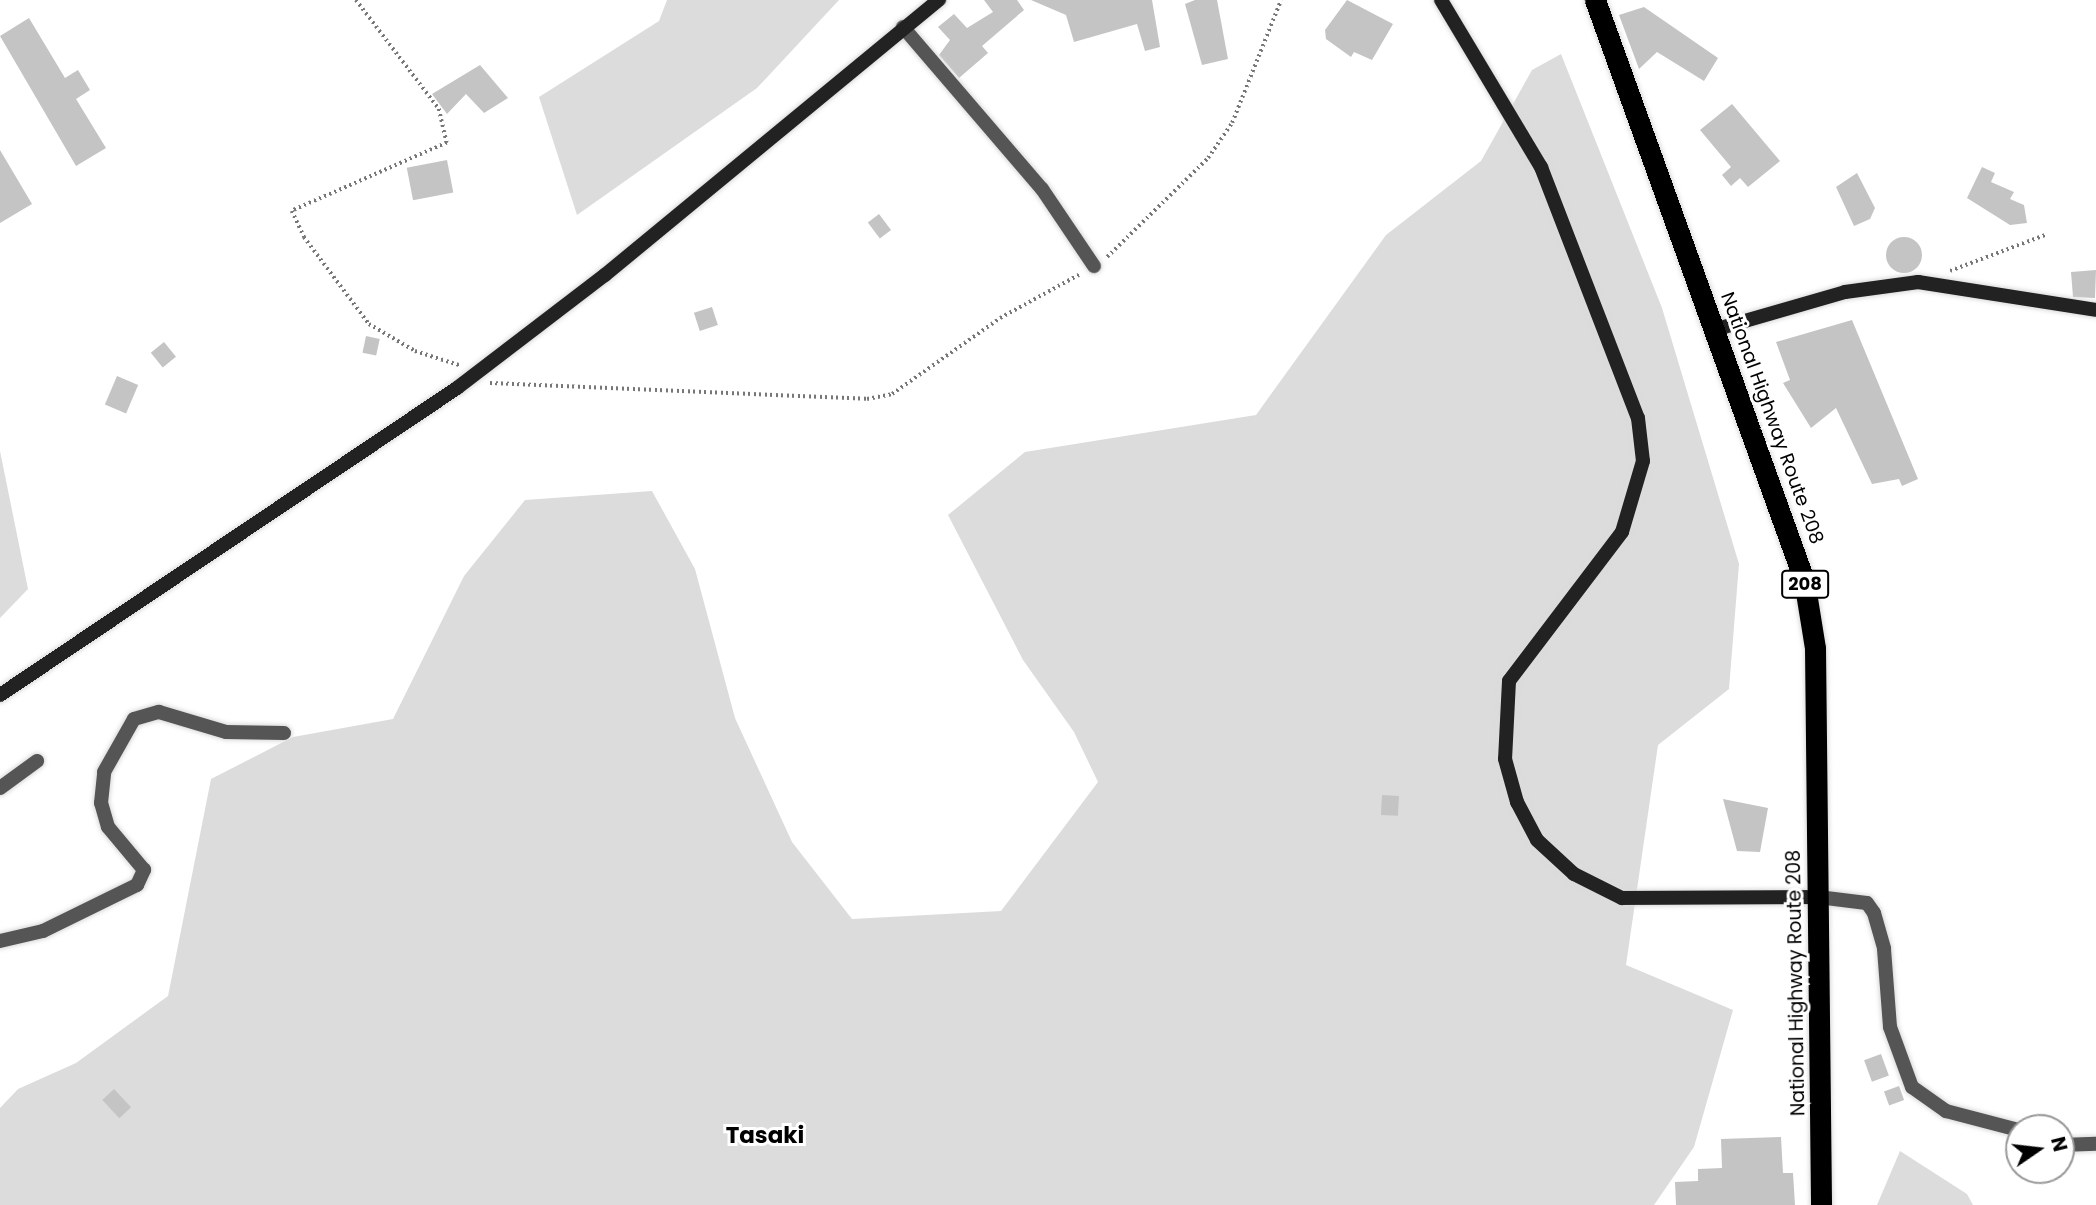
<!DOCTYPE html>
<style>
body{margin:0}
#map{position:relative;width:2096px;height:1205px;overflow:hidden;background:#fff;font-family:Poppins,sans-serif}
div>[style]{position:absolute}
.green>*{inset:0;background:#dcdcdc}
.building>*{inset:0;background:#c4c4c4;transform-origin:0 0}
.round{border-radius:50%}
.path>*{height:3.5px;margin-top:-1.75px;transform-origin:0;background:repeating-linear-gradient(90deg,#777 0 2px,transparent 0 5.5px)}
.roads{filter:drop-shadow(0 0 2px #dbdbdb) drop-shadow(0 0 2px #dbdbdb)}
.street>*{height:14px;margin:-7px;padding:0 7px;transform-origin:7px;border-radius:7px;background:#555}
.secondary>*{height:14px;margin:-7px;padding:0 7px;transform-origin:7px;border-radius:7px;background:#222}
.highway>*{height:21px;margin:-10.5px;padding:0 10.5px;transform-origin:10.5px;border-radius:10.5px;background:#000}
span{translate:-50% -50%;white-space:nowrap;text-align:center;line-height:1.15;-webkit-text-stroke:6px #fff;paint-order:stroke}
.shield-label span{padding:2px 5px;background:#fff;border:2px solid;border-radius:5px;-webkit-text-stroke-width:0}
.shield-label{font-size:18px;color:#000;font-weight:700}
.street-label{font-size:19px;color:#000}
.quarter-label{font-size:23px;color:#000;font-weight:700}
.north{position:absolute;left:2005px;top:1114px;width:70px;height:70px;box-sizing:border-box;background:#fff;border:2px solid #999;border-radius:50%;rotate:76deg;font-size:19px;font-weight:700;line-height:28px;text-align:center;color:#000}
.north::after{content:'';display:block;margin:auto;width:24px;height:32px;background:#000;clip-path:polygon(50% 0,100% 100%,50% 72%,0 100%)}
</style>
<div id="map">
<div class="green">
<i style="clip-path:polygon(667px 0,839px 0,757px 88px,577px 215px,539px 97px,659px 21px)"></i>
<i style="clip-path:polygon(1561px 54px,1662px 308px,1739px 564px,1729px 689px,1658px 745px,1626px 965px,1733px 1010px,1694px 1147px,1654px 1205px,0 1205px,0 1108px,18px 1089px,76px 1063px,168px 996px,211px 779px,293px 737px,393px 719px,464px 576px,525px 500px,652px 491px,695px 569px,735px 718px,792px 842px,852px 919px,1001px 911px,1098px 782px,1074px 732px,1023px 660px,948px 515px,1025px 452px,1256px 415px,1386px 235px,1481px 161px,1532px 70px)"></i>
<i style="clip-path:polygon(0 451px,28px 589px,0 618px)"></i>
<i style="clip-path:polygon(1900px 1151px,1967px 1194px,1973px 1205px,1877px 1205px)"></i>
</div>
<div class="building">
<i style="clip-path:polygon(984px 0,1017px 0,1024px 10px,982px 46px,988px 53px,959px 78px,939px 55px,950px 40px,938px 27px,954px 14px,967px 28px,993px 12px)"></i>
<i style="clip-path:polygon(1031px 0,1152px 0,1160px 47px,1145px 51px,1137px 24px,1074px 42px,1066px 15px)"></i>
<i style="clip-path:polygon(1195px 0,1217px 0,1228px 59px,1202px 65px,1185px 4px)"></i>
<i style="clip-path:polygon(1347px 0,1393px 24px,1372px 60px,1354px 52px,1351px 57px,1326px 39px,1325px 30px)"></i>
<i style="clip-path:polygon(1644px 7px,1718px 58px,1704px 81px,1657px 52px,1639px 69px,1619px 15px)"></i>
<i style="clip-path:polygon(29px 18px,65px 78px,78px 70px,90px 90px,76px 99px,106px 148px,76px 166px,0 36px)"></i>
<i style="clip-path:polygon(480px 65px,508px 98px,484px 113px,466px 94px,447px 114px,432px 94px)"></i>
<i style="clip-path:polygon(1732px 104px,1780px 161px,1748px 187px,1740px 178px,1731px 186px,1722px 175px,1731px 167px,1700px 130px)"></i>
<i style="clip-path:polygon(0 150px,32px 204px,0 223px)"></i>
<i style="left:447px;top:160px;width:33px;height:41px;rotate:79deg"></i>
<i style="clip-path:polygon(1982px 167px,1995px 173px,1991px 182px,2014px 192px,2010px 199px,2024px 205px,2027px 223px,2010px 225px,1967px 198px)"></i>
<i style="clip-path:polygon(1857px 173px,1875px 208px,1870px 219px,1854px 226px,1836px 187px)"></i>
<i style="left:879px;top:214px;width:20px;height:14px;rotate:53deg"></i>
<i class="round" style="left:1886px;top:237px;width:36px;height:36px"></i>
<i style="clip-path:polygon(2096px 270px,2095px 298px,2073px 297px,2071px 272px)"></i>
<i style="left:712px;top:307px;width:19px;height:19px;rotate:72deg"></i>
<i style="clip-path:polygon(1852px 320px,1918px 479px,1902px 486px,1899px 479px,1872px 484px,1836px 408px,1811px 428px,1783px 383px,1790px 380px,1776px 342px)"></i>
<i style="left:366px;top:336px;width:14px;height:17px;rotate:12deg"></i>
<i style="left:164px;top:342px;width:19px;height:17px;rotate:51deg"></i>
<i style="left:117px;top:376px;width:23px;height:31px;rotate:23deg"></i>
<i style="left:1382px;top:795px;width:17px;height:20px;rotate:3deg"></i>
<i style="clip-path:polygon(1723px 799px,1768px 808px,1760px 852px,1737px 851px)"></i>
<i style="left:1881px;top:1054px;width:23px;height:18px;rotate:70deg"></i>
<i style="left:1899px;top:1086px;width:15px;height:16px;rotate:70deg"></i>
<i style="left:114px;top:1089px;width:25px;height:16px;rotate:47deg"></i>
<i style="clip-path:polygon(1781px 1137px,1783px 1173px,1793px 1173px,1795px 1205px,1676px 1205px,1675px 1182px,1698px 1181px,1698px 1169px,1722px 1168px,1721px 1139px)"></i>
</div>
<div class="path">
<i style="left:356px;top:0;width:137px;rotate:52.7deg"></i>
<i style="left:439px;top:109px;width:35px;rotate:77deg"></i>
<i style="left:447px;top:143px;width:169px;rotate:156.3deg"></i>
<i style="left:292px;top:211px;width:29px;rotate:65deg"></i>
<i style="left:304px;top:237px;width:109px;rotate:53.2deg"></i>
<i style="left:369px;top:324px;width:53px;rotate:30.4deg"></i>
<i style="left:415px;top:351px;width:49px;rotate:17.7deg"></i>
<i style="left:1107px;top:257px;width:141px;rotate:-44.4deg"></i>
<i style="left:1208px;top:158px;width:42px;rotate:-55.6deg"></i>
<i style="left:1232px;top:123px;width:132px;rotate:-68.3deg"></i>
<i style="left:1950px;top:271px;width:102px;rotate:-20.8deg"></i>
<i style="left:490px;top:383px;width:377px;rotate:2.4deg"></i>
<i style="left:867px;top:399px;width:25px;rotate:-11deg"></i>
<i style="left:892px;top:394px;width:132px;rotate:-35.1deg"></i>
<i style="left:1000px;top:318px;width:91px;rotate:-28.8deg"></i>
</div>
<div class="roads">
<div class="street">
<i style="left:903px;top:27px;width:213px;rotate:49.4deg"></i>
<i style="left:1042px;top:189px;width:93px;rotate:56deg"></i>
<i style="left:0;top:788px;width:46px;rotate:-36.1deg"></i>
<i style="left:1818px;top:897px;width:49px;rotate:7deg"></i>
<i style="left:1867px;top:903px;width:12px;rotate:55deg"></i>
<i style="left:1874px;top:913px;width:37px;rotate:74deg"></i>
<i style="left:1884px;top:949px;width:78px;rotate:85.6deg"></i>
<i style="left:1890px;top:1027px;width:64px;rotate:69.9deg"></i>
<i style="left:1912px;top:1087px;width:42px;rotate:35.2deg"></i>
<i style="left:1946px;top:1111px;width:75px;rotate:14.6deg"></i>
<i style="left:0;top:941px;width:44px;rotate:-13.1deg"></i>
<i style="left:43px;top:931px;width:105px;rotate:-26.1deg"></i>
<i style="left:137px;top:885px;width:17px;rotate:-65deg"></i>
<i style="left:144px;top:870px;width:56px;rotate:-129.9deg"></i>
<i style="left:108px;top:827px;width:25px;rotate:-106deg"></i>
<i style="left:101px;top:803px;width:31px;rotate:-84deg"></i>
<i style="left:104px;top:772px;width:61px;rotate:-60.5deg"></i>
<i style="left:134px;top:719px;width:26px;rotate:-16deg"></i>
<i style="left:159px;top:712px;width:70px;rotate:16.6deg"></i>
<i style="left:226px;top:732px;width:58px;rotate:1deg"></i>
<i style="left:2061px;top:1145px;width:35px;rotate:-2deg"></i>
</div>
<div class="secondary">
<i style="left:1441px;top:0;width:195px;rotate:59.1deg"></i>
<i style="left:1541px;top:167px;width:269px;rotate:68.9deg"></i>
<i style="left:1638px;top:418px;width:43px;rotate:83.4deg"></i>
<i style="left:1643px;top:461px;width:74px;rotate:106.5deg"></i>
<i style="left:1622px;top:532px;width:187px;rotate:127.2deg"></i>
<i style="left:1509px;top:681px;width:78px;rotate:92.9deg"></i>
<i style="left:1505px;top:759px;width:45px;rotate:74.4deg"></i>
<i style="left:1517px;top:802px;width:43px;rotate:62.2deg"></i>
<i style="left:1537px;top:840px;width:50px;rotate:42.6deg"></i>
<i style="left:1574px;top:874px;width:54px;rotate:26.6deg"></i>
<i style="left:1622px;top:898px;width:196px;rotate:-0.3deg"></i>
<i style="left:1717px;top:329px;width:133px;rotate:-16.1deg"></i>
<i style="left:1845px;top:292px;width:74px;rotate:-7.8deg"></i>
<i style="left:1918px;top:282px;width:180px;rotate:8.9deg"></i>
<i style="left:0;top:695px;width:551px;rotate:-33.89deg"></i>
<i style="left:457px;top:388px;width:186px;rotate:-37.4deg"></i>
<i style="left:605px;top:275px;width:433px;rotate:-39.5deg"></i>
</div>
<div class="highway">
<i style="left:1595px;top:0;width:617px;rotate:70.18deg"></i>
<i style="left:1804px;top:580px;width:69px;rotate:80.8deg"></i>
<i style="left:1815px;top:648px;width:557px;rotate:89.38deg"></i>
</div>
</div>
<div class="shield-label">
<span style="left:1805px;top:584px">208</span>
</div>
<div class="street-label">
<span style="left:1772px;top:418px;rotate:70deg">National Highway Route 208</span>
<span style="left:1796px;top:983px;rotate:-91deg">National Highway Route 208</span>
</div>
<div class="quarter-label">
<span style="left:765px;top:1135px">Tasaki</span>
</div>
<div class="north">N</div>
</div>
